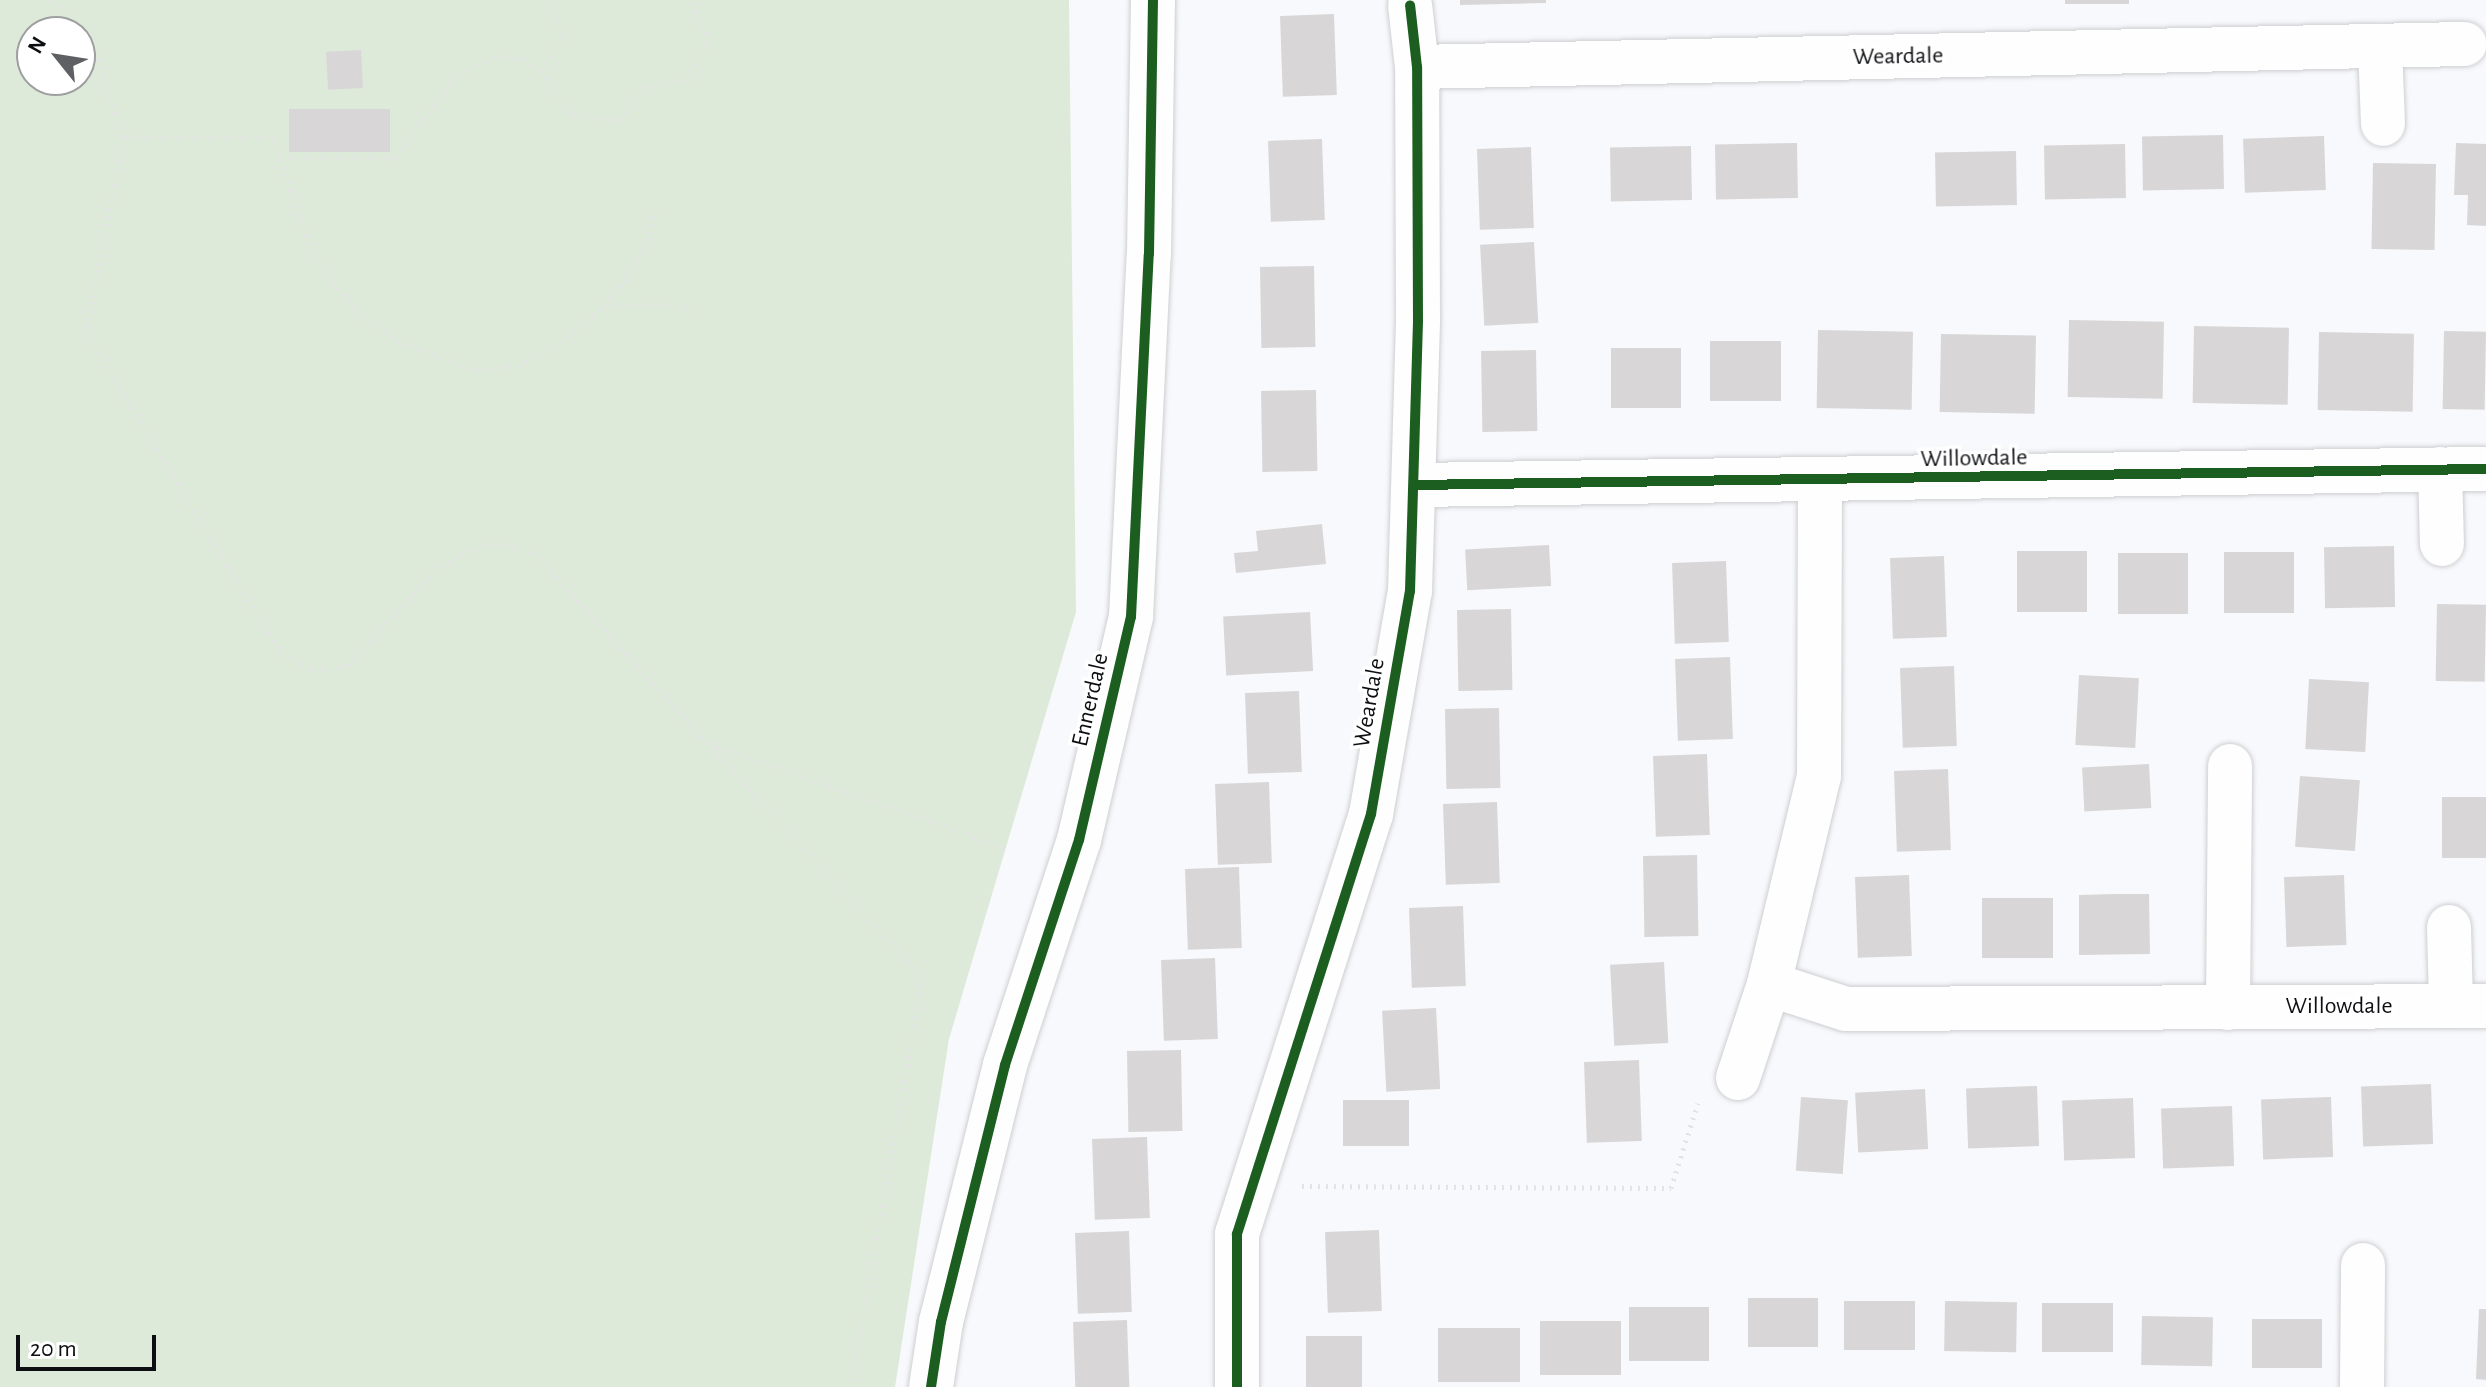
<!DOCTYPE html>
<style>
body{margin:0}
#map{position:relative;width:2486px;height:1387px;overflow:hidden;background:#f8f9fc;font-family:"Alegreya Sans",sans-serif}
div>[style]{position:absolute}
.green>*{inset:0;background:#deead9}
.building>*{inset:0;background:#d8d6d7;transform-origin:0 0}
.path>*{height:5px;margin-top:-2.5px;transform-origin:0;background:repeating-linear-gradient(90deg,#e3e3e4 0 2px,transparent 0 8px)}
.roads{filter:drop-shadow(0 0 2px #cecfd2) drop-shadow(0 0 2px #cecfd2)}
.minor>*{height:44px;margin:-22px;padding:0 22px;transform-origin:22px;border-radius:22px;background:#fefeff}
.cycleway>*{height:10px;margin:-5px;padding:0 5px;transform-origin:5px;border-radius:5px;background:#1b5e20}
span{translate:-50% -50%;white-space:nowrap;text-align:center;line-height:1.15;-webkit-text-stroke:7px #fff;paint-order:stroke}
.street-label{font-size:24px;color:#0d0e11}
.north{position:absolute;left:16px;top:16px;width:80px;height:80px;box-sizing:border-box;background:#fff;border:2px solid #9e9fa0;border-radius:50%;rotate:300deg;font-size:22px;font-weight:700;line-height:32px;text-align:center;color:#0d0e11}
.north::after{content:'';display:block;margin:auto;width:28px;height:36px;background:#5f6063;clip-path:polygon(50% 0,100% 100%,50% 72%,0 100%)}
.scale{position:absolute;left:16px;top:1335px;width:140px;height:36px;box-sizing:border-box;border:4px solid #0d0e11;border-top:0;padding-left:10px;font-size:24px;line-height:28px;white-space:nowrap;color:#0d0e11;-webkit-text-stroke:6px #fff;paint-order:stroke}
</style>
<div id="map">
<div class="green">
<i style="clip-path:polygon(evenodd,0 0,1069px 0,1076px 612px,949px 1039px,895px 1387px,0 1387px,0 0,32px 32px,80px 32px,80px 80px,32px 80px,32px 32px)"></i>
</div>
<div class="building">
<i style="clip-path:polygon(1460px 0,1546px 0,1546px 3px,1460px 5px)"></i>
<i style="left:2065px;top:0;width:64px;height:4px"></i>
<i style="left:1334px;top:14px;width:81px;height:54px;rotate:88deg"></i>
<i style="left:361px;top:50px;width:38px;height:35px;rotate:87deg"></i>
<i style="left:390px;top:109px;width:43px;height:101px;rotate:90deg"></i>
<i style="left:2223px;top:135px;width:54px;height:81px;rotate:89deg"></i>
<i style="left:2324px;top:136px;width:54px;height:81px;rotate:88deg"></i>
<i style="left:1322px;top:139px;width:81px;height:54px;rotate:88deg"></i>
<i style="left:1797px;top:143px;width:55px;height:82px;rotate:89deg"></i>
<i style="clip-path:polygon(2456px 143px,2486px 144px,2486px 226px,2467px 225px,2468px 195px,2454px 195px)"></i>
<i style="left:2125px;top:144px;width:54px;height:81px;rotate:89deg"></i>
<i style="left:1691px;top:146px;width:54px;height:81px;rotate:89deg"></i>
<i style="left:1531px;top:147px;width:81px;height:54px;rotate:88deg"></i>
<i style="left:2016px;top:151px;width:54px;height:81px;rotate:89deg"></i>
<i style="left:2373px;top:163px;width:63px;height:86px;rotate:1deg"></i>
<i style="left:1534px;top:242px;width:81px;height:54px;rotate:87deg"></i>
<i style="left:1314px;top:266px;width:81px;height:54px;rotate:89deg"></i>
<i style="left:2069px;top:320px;width:95px;height:77px;rotate:1deg"></i>
<i style="left:2194px;top:326px;width:95px;height:77px;rotate:1deg"></i>
<i style="left:1818px;top:330px;width:95px;height:78px;rotate:1deg"></i>
<i style="left:2444px;top:331px;width:42px;height:78px;rotate:1deg"></i>
<i style="left:2319px;top:332px;width:95px;height:78px;rotate:1deg"></i>
<i style="left:1941px;top:334px;width:95px;height:78px;rotate:1deg"></i>
<i style="left:1710px;top:341px;width:71px;height:60px"></i>
<i style="left:1611px;top:348px;width:70px;height:60px"></i>
<i style="left:1536px;top:350px;width:81px;height:55px;rotate:89deg"></i>
<i style="left:1316px;top:390px;width:81px;height:55px;rotate:89deg"></i>
<i style="clip-path:polygon(1322px 524px,1326px 564px,1236px 573px,1234px 553px,1258px 551px,1256px 531px)"></i>
<i style="left:1549px;top:545px;width:41px;height:84px;rotate:87deg"></i>
<i style="left:2394px;top:546px;width:61px;height:70px;rotate:89deg"></i>
<i style="left:2017px;top:551px;width:70px;height:61px"></i>
<i style="left:2294px;top:552px;width:61px;height:70px;rotate:90deg"></i>
<i style="left:2188px;top:553px;width:61px;height:70px;rotate:90deg"></i>
<i style="left:1944px;top:556px;width:81px;height:54px;rotate:88deg"></i>
<i style="left:1726px;top:561px;width:81px;height:54px;rotate:88deg"></i>
<i style="left:2437px;top:604px;width:49px;height:77px;rotate:1deg"></i>
<i style="left:1511px;top:609px;width:81px;height:54px;rotate:89deg"></i>
<i style="left:1310px;top:612px;width:59px;height:87px;rotate:87deg"></i>
<i style="left:1730px;top:657px;width:82px;height:55px;rotate:88deg"></i>
<i style="left:1954px;top:666px;width:80px;height:54px;rotate:88deg"></i>
<i style="left:2079px;top:675px;width:60px;height:70px;rotate:3deg"></i>
<i style="left:2309px;top:679px;width:60px;height:70px;rotate:3deg"></i>
<i style="left:1299px;top:691px;width:81px;height:54px;rotate:88deg"></i>
<i style="left:1499px;top:708px;width:80px;height:54px;rotate:89deg"></i>
<i style="left:1707px;top:754px;width:81px;height:54px;rotate:88deg"></i>
<i style="left:2149px;top:764px;width:44px;height:67px;rotate:87deg"></i>
<i style="left:1948px;top:769px;width:81px;height:54px;rotate:88deg"></i>
<i style="left:2300px;top:776px;width:60px;height:71px;rotate:4deg"></i>
<i style="left:1269px;top:782px;width:81px;height:54px;rotate:88deg"></i>
<i style="left:2486px;top:797px;width:61px;height:44px;rotate:90deg"></i>
<i style="left:1497px;top:802px;width:81px;height:54px;rotate:88deg"></i>
<i style="left:1697px;top:855px;width:81px;height:54px;rotate:89deg"></i>
<i style="left:1239px;top:867px;width:81px;height:54px;rotate:88deg"></i>
<i style="left:1909px;top:875px;width:81px;height:54px;rotate:88deg"></i>
<i style="left:2344px;top:875px;width:70px;height:60px;rotate:88deg"></i>
<i style="clip-path:polygon(2115px 894px,2149px 894px,2150px 954px,2079px 955px,2079px 895px)"></i>
<i style="left:2053px;top:898px;width:60px;height:71px;rotate:90deg"></i>
<i style="left:1463px;top:906px;width:80px;height:54px;rotate:88deg"></i>
<i style="left:1215px;top:958px;width:81px;height:54px;rotate:88deg"></i>
<i style="left:1664px;top:962px;width:81px;height:54px;rotate:87deg"></i>
<i style="left:1436px;top:1008px;width:81px;height:54px;rotate:87deg"></i>
<i style="left:1181px;top:1050px;width:81px;height:54px;rotate:89deg"></i>
<i style="left:1639px;top:1060px;width:81px;height:55px;rotate:88deg"></i>
<i style="left:2431px;top:1084px;width:60px;height:70px;rotate:88deg"></i>
<i style="left:2037px;top:1086px;width:60px;height:71px;rotate:88deg"></i>
<i style="left:1925px;top:1089px;width:60px;height:70px;rotate:87deg"></i>
<i style="left:1801px;top:1097px;width:47px;height:74px;rotate:4deg"></i>
<i style="left:2331px;top:1097px;width:60px;height:70px;rotate:88deg"></i>
<i style="left:2133px;top:1098px;width:60px;height:71px;rotate:88deg"></i>
<i style="left:1343px;top:1100px;width:66px;height:46px"></i>
<i style="left:2232px;top:1106px;width:60px;height:71px;rotate:88deg"></i>
<i style="left:1147px;top:1137px;width:81px;height:55px;rotate:88deg"></i>
<i style="left:1379px;top:1230px;width:81px;height:54px;rotate:88deg"></i>
<i style="left:1129px;top:1231px;width:81px;height:54px;rotate:88deg"></i>
<i style="left:1748px;top:1298px;width:70px;height:49px"></i>
<i style="left:1844px;top:1301px;width:71px;height:49px"></i>
<i style="left:1945px;top:1301px;width:72px;height:50px;rotate:1deg"></i>
<i style="left:2042px;top:1303px;width:71px;height:49px"></i>
<i style="left:1629px;top:1307px;width:80px;height:54px"></i>
<i style="clip-path:polygon(2479px 1309px,2486px 1309px,2486px 1380px,2476px 1379px)"></i>
<i style="left:2142px;top:1316px;width:71px;height:49px;rotate:1deg"></i>
<i style="left:2252px;top:1319px;width:70px;height:49px"></i>
<i style="left:1127px;top:1320px;width:67px;height:54px;rotate:88deg"></i>
<i style="left:1540px;top:1321px;width:81px;height:54px"></i>
<i style="left:1438px;top:1328px;width:82px;height:54px"></i>
<i style="left:1306px;top:1336px;width:56px;height:51px"></i>
</div>
<div class="path">
<i style="left:52px;top:0;width:67px;rotate:49.9deg"></i>
<i style="left:95px;top:51px;width:90px;rotate:72deg"></i>
<i style="left:542px;top:71px;width:41px;rotate:-57.8deg"></i>
<i style="left:564px;top:36px;width:40px;rotate:-116.6deg"></i>
<i style="left:279px;top:157px;width:116px;rotate:0.5deg"></i>
<i style="left:395px;top:158px;width:85px;rotate:-54.1deg"></i>
<i style="left:445px;top:89px;width:25px;rotate:-43deg"></i>
<i style="left:463px;top:72px;width:38px;rotate:-25deg"></i>
<i style="left:497px;top:56px;width:27px;rotate:6deg"></i>
<i style="left:524px;top:59px;width:22px;rotate:34deg"></i>
<i style="left:542px;top:71px;width:53px;rotate:56.6deg"></i>
<i style="left:571px;top:115px;width:49px;rotate:5.8deg"></i>
<i style="left:620px;top:120px;width:40px;rotate:-55.1deg"></i>
<i style="left:643px;top:87px;width:46px;rotate:-8.8deg"></i>
<i style="left:688px;top:80px;width:43px;rotate:-62.2deg"></i>
<i style="left:708px;top:42px;width:45px;rotate:-110.9deg"></i>
<i style="left:655px;top:208px;width:31px;rotate:101deg"></i>
<i style="left:649px;top:238px;width:47px;rotate:119.3deg"></i>
<i style="left:626px;top:279px;width:51px;rotate:131.8deg"></i>
<i style="left:592px;top:317px;width:48px;rotate:141deg"></i>
<i style="left:555px;top:347px;width:40px;rotate:153.4deg"></i>
<i style="left:519px;top:365px;width:40px;rotate:171.5deg"></i>
<i style="left:479px;top:371px;width:85px;rotate:-160.1deg"></i>
<i style="left:399px;top:342px;width:49px;rotate:-146.6deg"></i>
<i style="left:358px;top:315px;width:78px;rotate:-126.1deg"></i>
<i style="left:312px;top:252px;width:120px;rotate:-108.9deg"></i>
<i style="left:273px;top:138px;width:150px;rotate:-179.6deg"></i>
<i style="left:123px;top:137px;width:198px;rotate:100.7deg"></i>
<i style="left:86px;top:332px;width:374px;rotate:58.8deg"></i>
<i style="left:280px;top:652px;width:37px;rotate:29deg"></i>
<i style="left:312px;top:670px;width:38px;rotate:-6deg"></i>
<i style="left:350px;top:666px;width:120px;rotate:-48.7deg"></i>
<i style="left:429px;top:576px;width:39px;rotate:-35deg"></i>
<i style="left:461px;top:554px;width:38px;rotate:-17deg"></i>
<i style="left:497px;top:543px;width:38px;rotate:15deg"></i>
<i style="left:534px;top:553px;width:575px;rotate:47.54deg"></i>
<i style="left:922px;top:977px;width:416px;rotate:99.8deg"></i>
<i style="left:602px;top:307px;width:60px;rotate:-2.9deg"></i>
<i style="left:662px;top:304px;width:35px;rotate:12deg"></i>
<i style="left:709px;top:744px;width:315px;rotate:19.3deg"></i>
<i style="left:1302px;top:1186px;width:369px;rotate:0.3deg"></i>
<i style="left:1671px;top:1188px;width:89px;rotate:-72.4deg"></i>
</div>
<div class="roads">
<div class="minor">
<i style="left:2380px;top:46px;width:78px;rotate:87.8deg"></i>
<i style="left:1417px;top:67px;width:1048px;rotate:-1.26deg"></i>
<i style="left:2440px;top:469px;width:75px;rotate:88.5deg"></i>
<i style="left:1415px;top:485px;width:1071px;rotate:-0.86deg"></i>
<i style="left:2449px;top:927px;width:79px;rotate:88.5deg"></i>
<i style="left:1769px;top:984px;width:81px;rotate:18deg"></i>
<i style="left:1846px;top:1009px;width:640px;rotate:-0.27deg"></i>
<i style="left:2228px;top:1008px;width:242px;rotate:-89.5deg"></i>
<i style="left:1738px;top:1078px;width:99px;rotate:-71.7deg"></i>
<i style="left:1769px;top:984px;width:214px;rotate:-76.5deg"></i>
<i style="left:1819px;top:776px;width:294px;rotate:-89.8deg"></i>
<i style="left:931px;top:1387px;width:66px;rotate:-81.3deg"></i>
<i style="left:941px;top:1322px;width:265px;rotate:-76deg"></i>
<i style="left:1005px;top:1065px;width:237px;rotate:-71.8deg"></i>
<i style="left:1079px;top:840px;width:229px;rotate:-76.9deg"></i>
<i style="left:1131px;top:617px;width:363px;rotate:-87.2deg"></i>
<i style="left:1149px;top:254px;width:254px;rotate:-89.1deg"></i>
<i style="left:1237px;top:1387px;width:153px;rotate:-90deg"></i>
<i style="left:1237px;top:1234px;width:441px;rotate:-72.3deg"></i>
<i style="left:1371px;top:814px;width:226px;rotate:-80.1deg"></i>
<i style="left:1410px;top:591px;width:270px;rotate:-88.3deg"></i>
<i style="left:1418px;top:321px;width:254px;rotate:-90.2deg"></i>
<i style="left:1417px;top:67px;width:62px;rotate:-96.4deg"></i>
<i style="left:2362px;top:1387px;width:122px;rotate:-89.5deg"></i>
</div>
</div>
<div class="cycleway">
<i style="left:1415px;top:485px;width:1071px;rotate:-0.86deg"></i>
<i style="left:931px;top:1387px;width:66px;rotate:-81.3deg"></i>
<i style="left:941px;top:1322px;width:265px;rotate:-76deg"></i>
<i style="left:1005px;top:1065px;width:237px;rotate:-71.8deg"></i>
<i style="left:1079px;top:840px;width:229px;rotate:-76.9deg"></i>
<i style="left:1131px;top:617px;width:363px;rotate:-87.2deg"></i>
<i style="left:1149px;top:254px;width:254px;rotate:-89.1deg"></i>
<i style="left:1237px;top:1387px;width:153px;rotate:-90deg"></i>
<i style="left:1237px;top:1234px;width:441px;rotate:-72.3deg"></i>
<i style="left:1371px;top:814px;width:226px;rotate:-80.1deg"></i>
<i style="left:1410px;top:591px;width:270px;rotate:-88.3deg"></i>
<i style="left:1418px;top:321px;width:254px;rotate:-90.2deg"></i>
<i style="left:1417px;top:67px;width:62px;rotate:-96.4deg"></i>
</div>
<div class="street-label">
<span style="left:1898px;top:57px;rotate:-1deg">Weardale</span>
<span style="left:1974px;top:459px;rotate:-1deg">Willowdale</span>
<span style="left:1091px;top:700px;rotate:-77deg">Ennerdale</span>
<span style="left:1370px;top:703px;rotate:-80deg">Weardale</span>
<span style="left:2339px;top:1007px">Willowdale</span>
</div>
<div class="north">N</div>
<div class="scale">20 m</div>
</div>
